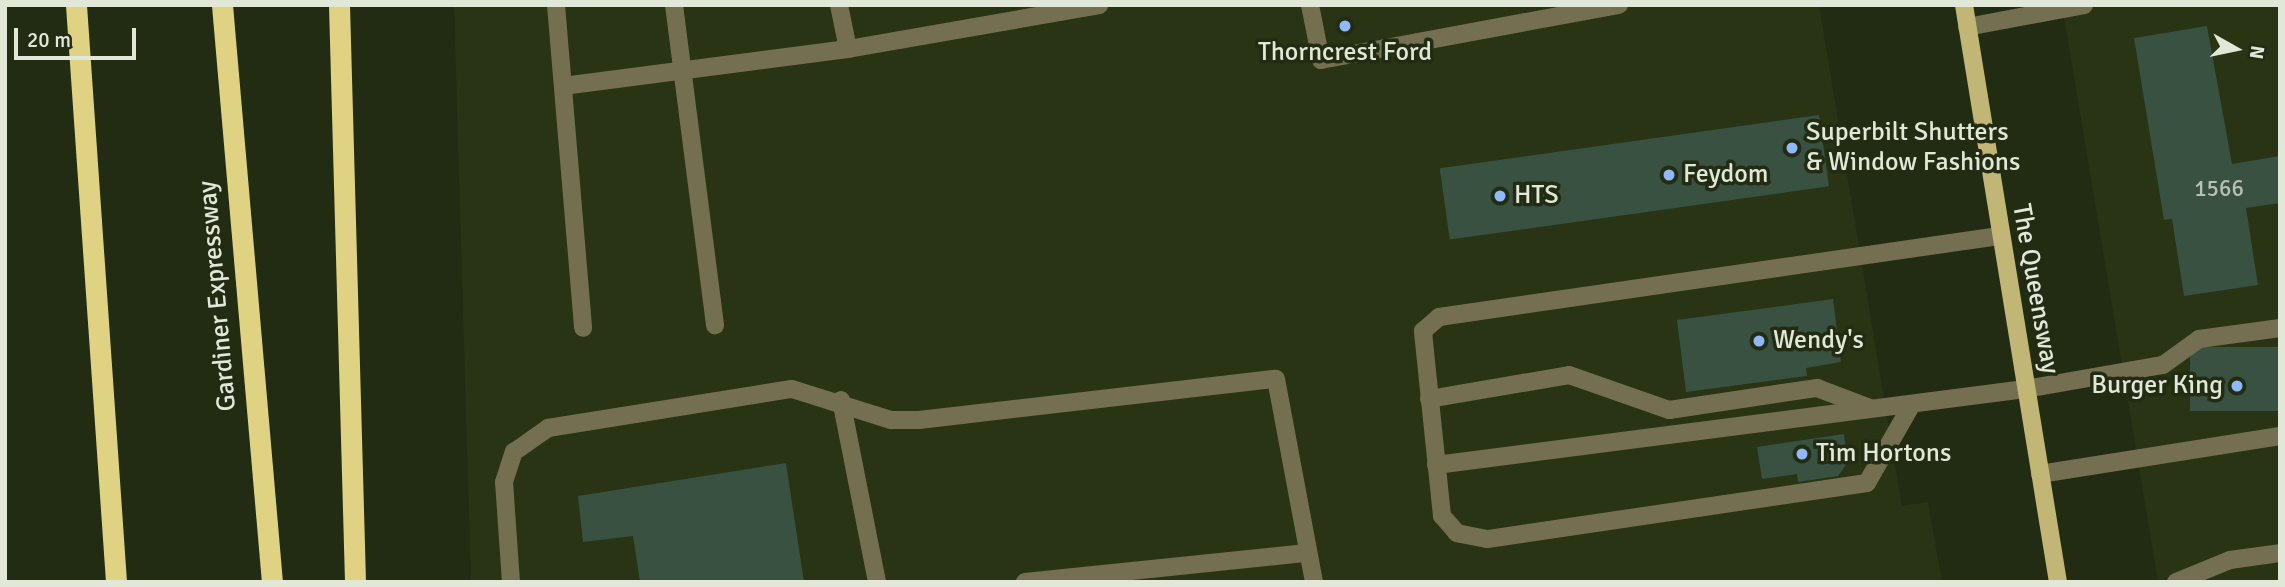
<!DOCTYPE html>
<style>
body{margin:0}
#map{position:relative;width:2285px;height:587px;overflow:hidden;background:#222c13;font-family:Signika,sans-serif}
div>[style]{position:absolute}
.built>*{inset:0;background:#283414}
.building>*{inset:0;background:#395140;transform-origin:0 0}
.minor>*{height:18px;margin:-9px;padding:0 9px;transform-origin:9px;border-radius:9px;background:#746f50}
.major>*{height:18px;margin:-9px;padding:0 9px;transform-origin:9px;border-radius:9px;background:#c1b675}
.highway>*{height:21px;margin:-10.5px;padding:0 10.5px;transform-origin:10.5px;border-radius:10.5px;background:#e0d283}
.dots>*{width:19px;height:19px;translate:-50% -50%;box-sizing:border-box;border:4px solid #222c13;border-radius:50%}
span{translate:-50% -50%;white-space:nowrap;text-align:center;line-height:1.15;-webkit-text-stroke:7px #222c13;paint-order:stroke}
.number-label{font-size:23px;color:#b7c2b2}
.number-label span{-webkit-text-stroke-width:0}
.poi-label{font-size:26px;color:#e1e8d8}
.left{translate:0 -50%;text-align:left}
.right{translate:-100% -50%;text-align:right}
.street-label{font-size:26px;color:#e1e8d8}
.frame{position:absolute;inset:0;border:7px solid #e1e8d8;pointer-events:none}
.north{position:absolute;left:2201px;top:14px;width:70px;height:70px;-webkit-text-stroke:5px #222c13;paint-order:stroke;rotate:99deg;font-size:19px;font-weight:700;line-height:28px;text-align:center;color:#e1e8d8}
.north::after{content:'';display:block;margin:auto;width:24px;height:32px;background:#e1e8d8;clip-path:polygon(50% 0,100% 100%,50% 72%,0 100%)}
.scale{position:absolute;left:14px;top:28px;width:122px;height:32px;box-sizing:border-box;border:4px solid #e1e8d8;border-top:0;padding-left:9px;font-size:21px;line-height:24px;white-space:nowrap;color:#e1e8d8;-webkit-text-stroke:5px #222c13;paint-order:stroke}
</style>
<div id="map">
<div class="built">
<i style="clip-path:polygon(454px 5px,1819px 5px,1902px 506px,1928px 502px,1942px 582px,471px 582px)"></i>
<i style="clip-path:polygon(2062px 5px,2280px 5px,2280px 582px,2158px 582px)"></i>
</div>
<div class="building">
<i style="clip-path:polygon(2207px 26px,2232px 164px,2280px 156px,2280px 203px,2246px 208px,2258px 285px,2184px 296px,2172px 219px,2164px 220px,2134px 38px)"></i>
<i style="left:1819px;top:115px;width:72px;height:383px;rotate:82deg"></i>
<i style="clip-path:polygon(1833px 299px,1841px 362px,1806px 368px,1807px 376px,1686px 392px,1677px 320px)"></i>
<i style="left:2280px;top:347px;width:64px;height:90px;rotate:90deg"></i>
<i style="clip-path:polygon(1844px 434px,1848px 462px,1838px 476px,1798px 482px,1797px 474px,1762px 479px,1757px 447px)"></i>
<i style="clip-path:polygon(786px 463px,804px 582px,640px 582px,633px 536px,583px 542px,578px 496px)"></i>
</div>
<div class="minor">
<i style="left:556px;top:5px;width:324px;rotate:85.2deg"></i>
<i style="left:674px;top:5px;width:323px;rotate:82.7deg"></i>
<i style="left:839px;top:5px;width:45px;rotate:78.4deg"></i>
<i style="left:848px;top:49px;width:255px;rotate:-9.9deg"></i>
<i style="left:1310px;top:5px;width:56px;rotate:78.7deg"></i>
<i style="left:1321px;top:60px;width:303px;rotate:-10.5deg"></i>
<i style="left:1967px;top:27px;width:119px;rotate:-10.6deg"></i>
<i style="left:563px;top:86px;width:287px;rotate:-7.4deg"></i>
<i style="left:1429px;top:399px;width:142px;rotate:-9.7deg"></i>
<i style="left:1569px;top:375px;width:106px;rotate:19.3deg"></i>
<i style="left:1669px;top:410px;width:150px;rotate:-8.5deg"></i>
<i style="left:1817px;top:388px;width:57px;rotate:20.7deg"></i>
<i style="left:841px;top:400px;width:186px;rotate:78.8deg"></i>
<i style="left:1912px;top:404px;width:91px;rotate:119.7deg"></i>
<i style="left:1867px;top:483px;width:384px;rotate:171.6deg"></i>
<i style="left:1487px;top:539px;width:31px;rotate:-169deg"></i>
<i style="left:1457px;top:533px;width:23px;rotate:-131deg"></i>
<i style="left:1442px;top:516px;width:186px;rotate:-95.9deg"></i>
<i style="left:1423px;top:331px;width:21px;rotate:-41deg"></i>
<i style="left:1439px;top:317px;width:566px;rotate:-8.23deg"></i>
<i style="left:1436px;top:465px;width:594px;rotate:-7.35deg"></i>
<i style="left:2025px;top:389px;width:140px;rotate:-9.9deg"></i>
<i style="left:2163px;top:365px;width:44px;rotate:-35.8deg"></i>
<i style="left:2199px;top:339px;width:82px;rotate:-7.7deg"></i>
<i style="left:2040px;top:474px;width:243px;rotate:-9deg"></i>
<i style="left:511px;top:582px;width:100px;rotate:-94deg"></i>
<i style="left:504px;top:482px;width:32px;rotate:-72deg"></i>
<i style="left:514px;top:452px;width:42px;rotate:-35.2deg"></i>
<i style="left:548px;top:428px;width:247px;rotate:-9.1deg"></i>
<i style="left:792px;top:389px;width:104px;rotate:17.4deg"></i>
<i style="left:891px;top:420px;width:28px"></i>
<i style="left:919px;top:420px;width:359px;rotate:-6.6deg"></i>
<i style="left:1276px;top:379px;width:207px;rotate:79.4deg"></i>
<i style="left:1025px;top:582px;width:283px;rotate:-5.9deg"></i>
<i style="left:2176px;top:582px;width:58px;rotate:-22.2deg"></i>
<i style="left:2230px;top:560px;width:50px;rotate:-8deg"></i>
</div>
<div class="major">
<i style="left:1964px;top:5px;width:585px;rotate:80.75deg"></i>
</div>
<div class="highway">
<i style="left:76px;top:5px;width:578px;rotate:86.03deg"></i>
<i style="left:222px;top:5px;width:579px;rotate:85.05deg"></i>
<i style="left:339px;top:5px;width:577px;rotate:88.41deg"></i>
</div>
<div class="dots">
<i style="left:1345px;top:26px;background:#91b8fd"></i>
<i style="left:1792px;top:148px;background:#91b8fd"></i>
<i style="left:1669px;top:175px;background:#91b8fd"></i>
<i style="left:1500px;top:196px;background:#91b8fd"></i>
<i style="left:1759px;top:341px;background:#91b8fd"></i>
<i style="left:2237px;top:386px;background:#91b8fd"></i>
<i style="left:1802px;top:454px;background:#91b8fd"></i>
</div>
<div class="number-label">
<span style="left:2219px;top:189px">1566</span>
</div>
<div class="poi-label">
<span style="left:1345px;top:53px">Thorncrest Ford</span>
<span class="left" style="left:1806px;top:148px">Superbilt Shutters<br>&amp; Window Fashions</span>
<span class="left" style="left:1683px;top:175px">Feydom</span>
<span class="left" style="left:1514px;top:196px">HTS</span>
<span class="left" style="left:1773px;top:341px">Wendy's</span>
<span class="right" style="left:2223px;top:386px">Burger King</span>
<span class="left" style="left:1816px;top:454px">Tim Hortons</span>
</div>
<div class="street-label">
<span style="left:2035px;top:289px;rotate:80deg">The Queensway</span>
<span style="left:218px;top:296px;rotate:-95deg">Gardiner Expressway</span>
</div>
<div class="frame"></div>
<div class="north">N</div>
<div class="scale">20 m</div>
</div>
